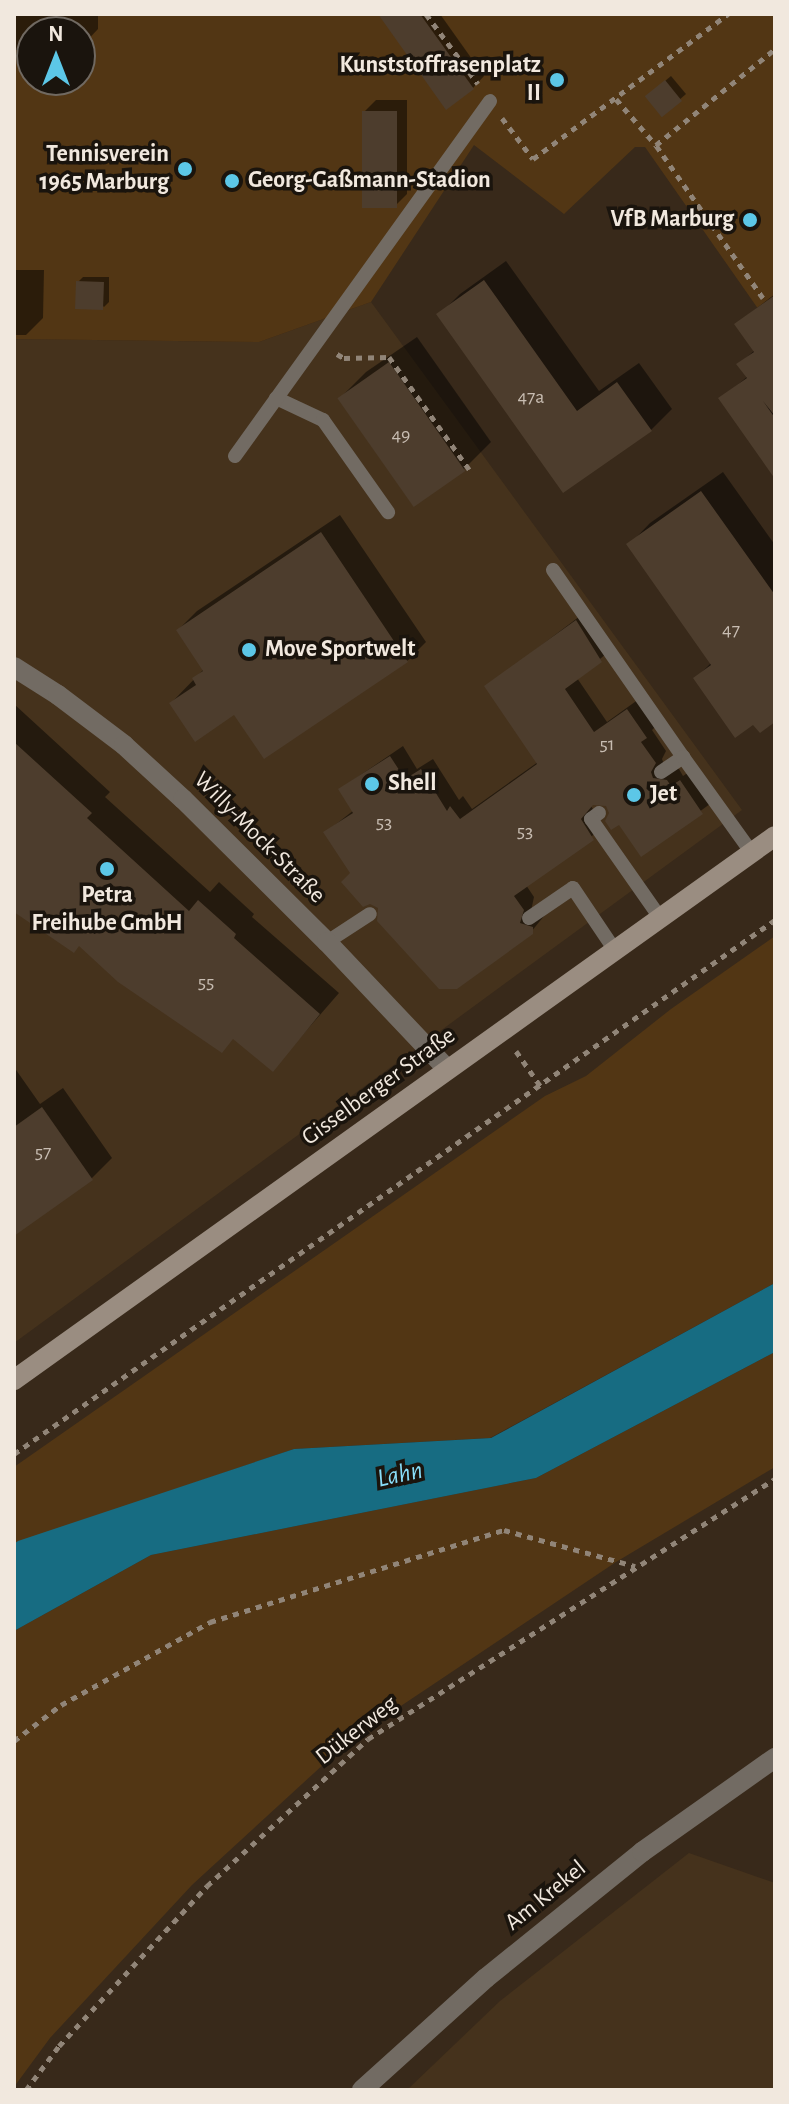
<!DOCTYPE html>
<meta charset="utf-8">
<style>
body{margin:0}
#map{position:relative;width:789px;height:2104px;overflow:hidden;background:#38291a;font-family:"Alegreya Sans",sans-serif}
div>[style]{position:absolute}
.built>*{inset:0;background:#45321c}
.green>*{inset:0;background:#523614}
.water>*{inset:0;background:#176c82}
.shadow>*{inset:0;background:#0007}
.building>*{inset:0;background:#4d3d2d;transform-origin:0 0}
.path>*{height:5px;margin-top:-2.5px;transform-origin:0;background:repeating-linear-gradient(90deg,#918578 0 6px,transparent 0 12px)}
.lane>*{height:14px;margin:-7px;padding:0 7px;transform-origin:7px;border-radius:7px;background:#726b63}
.street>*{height:20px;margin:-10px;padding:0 10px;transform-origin:10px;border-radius:10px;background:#726b63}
.secondary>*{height:20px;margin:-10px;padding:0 10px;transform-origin:10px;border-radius:10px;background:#9a8d81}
.dots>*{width:22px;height:22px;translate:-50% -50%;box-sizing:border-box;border:4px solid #1a140d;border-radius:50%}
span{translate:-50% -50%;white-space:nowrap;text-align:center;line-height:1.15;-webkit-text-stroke:7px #1a140d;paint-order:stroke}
.number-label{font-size:20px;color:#c8bdb2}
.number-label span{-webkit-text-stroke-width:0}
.poi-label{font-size:24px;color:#f1e8de;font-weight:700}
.right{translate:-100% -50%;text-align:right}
.left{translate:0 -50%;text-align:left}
.street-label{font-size:24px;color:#f1e8de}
.water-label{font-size:26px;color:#89def9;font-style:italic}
.frame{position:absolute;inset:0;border:16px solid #f1e8de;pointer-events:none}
.north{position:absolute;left:16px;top:16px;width:80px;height:80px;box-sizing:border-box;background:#1a140d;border:2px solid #706961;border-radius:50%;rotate:0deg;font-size:22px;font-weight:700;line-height:32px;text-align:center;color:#f1e8de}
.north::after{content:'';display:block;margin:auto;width:28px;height:36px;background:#5cc7e7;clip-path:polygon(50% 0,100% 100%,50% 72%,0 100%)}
</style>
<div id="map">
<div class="built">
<i style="clip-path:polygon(371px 302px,742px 810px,14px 1343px,14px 339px,259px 342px)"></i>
<i style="clip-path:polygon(689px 1853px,775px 1883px,775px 2090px,407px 2090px,500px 2001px)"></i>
</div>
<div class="green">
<i style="clip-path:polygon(evenodd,14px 14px,775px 14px,775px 333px,645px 147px,635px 147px,564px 214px,474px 145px,371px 302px,259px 342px,14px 339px,14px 14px,32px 32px,80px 32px,80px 80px,32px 80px,32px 32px)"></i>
<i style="clip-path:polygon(775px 936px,775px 1283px,490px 1438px,294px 1449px,14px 1544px,14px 1467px,545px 1096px,586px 1076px,671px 1009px)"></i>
<i style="clip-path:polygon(775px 1352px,775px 1467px,616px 1562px,350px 1740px,192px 1885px,50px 2038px,14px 2087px,14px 1631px,151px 1555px,536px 1478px)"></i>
</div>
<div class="water">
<i style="clip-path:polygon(775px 1283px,775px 1352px,536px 1478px,151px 1555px,14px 1631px,14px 1544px,18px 1541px,294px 1449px,491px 1438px)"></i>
</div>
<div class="shadow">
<i style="clip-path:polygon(14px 14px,98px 14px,98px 29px,80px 48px,80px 32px,32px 32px,32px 50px,14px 50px)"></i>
<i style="clip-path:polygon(385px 14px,440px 14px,484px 76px,473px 88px)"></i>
<i style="clip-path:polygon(671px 76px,686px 94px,662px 115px,653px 91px)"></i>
<i style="clip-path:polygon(376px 100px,407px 100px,407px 194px,395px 206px,364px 112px)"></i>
<i style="clip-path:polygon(506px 261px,599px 391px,639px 363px,672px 409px,651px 430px,564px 490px,439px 315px,460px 294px)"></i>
<i style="clip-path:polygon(14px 270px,44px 270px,43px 318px,26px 335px,14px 335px)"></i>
<i style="clip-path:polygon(83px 277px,109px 277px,109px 302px,104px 307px,78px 282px)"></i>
<i style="clip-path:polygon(775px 294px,775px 447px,721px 399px,748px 376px,739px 364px,755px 350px,736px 324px)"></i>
<i style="clip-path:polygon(417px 337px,491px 442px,464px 469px,413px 505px,339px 399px,366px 372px)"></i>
<i style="clip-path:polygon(723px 472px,775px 545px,775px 720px,696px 678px,712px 662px,629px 545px,650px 523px)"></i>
<i style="clip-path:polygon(340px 515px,426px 642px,407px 661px,235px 712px,171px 703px,204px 669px,178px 630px,197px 611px)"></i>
<i style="clip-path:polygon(588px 610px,612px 649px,577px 678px,607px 722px,639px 699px,657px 725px,652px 730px,666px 751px,662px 759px,665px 767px,679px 769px,683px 776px,692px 770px,714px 801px,642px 854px,608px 805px,594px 803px,591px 806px,604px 827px,526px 885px,534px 897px,531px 911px,544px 916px,531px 932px,380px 907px,370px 902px,326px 832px,354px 810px,340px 789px,403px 746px,417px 769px,433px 759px,459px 800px,463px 796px,472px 809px,538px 762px,486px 687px)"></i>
<i style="clip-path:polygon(14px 704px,110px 792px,105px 797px,210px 892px,219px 882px,254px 914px,252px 917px,339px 993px,273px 1069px,235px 1037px,79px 944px,14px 910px)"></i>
<i style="clip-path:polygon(14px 1067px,40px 1104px,63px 1088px,112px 1158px,91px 1179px,14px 1233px)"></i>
</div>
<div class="building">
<i style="clip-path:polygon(378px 14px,420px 14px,474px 89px,446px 110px)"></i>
<i style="left:665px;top:80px;width:27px;height:26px;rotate:51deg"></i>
<i style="left:362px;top:111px;width:35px;height:97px"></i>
<i style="clip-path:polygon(484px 280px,577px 411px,617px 382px,652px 431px,563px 493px,436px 314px)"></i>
<i style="left:76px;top:281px;width:28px;height:28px;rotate:2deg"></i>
<i style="clip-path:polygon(775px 295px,775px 416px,763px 401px,775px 418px,775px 479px,718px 398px,747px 378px,736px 364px,754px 352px,734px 324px)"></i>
<i style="left:389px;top:362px;width:133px;height:63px;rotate:55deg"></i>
<i style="clip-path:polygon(701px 491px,775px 595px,775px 722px,760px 733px,753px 725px,735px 738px,693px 678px,711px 665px,626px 544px)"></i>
<i style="clip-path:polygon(321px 532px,408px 662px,264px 759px,234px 715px,195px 742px,169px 703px,196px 685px,192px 678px,203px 671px,176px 630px)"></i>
<i style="clip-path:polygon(576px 620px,602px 662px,565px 689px,594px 732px,627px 709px,647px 738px,641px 742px,656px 763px,651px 772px,653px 778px,667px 780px,671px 786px,680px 780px,703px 814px,641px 857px,619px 825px,611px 830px,605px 821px,609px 813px,606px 806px,593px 805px,581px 819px,594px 840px,514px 896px,524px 910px,520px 923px,533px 927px,533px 934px,457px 989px,439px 989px,377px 921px,378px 908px,370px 904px,363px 907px,341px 882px,350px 873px,323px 832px,353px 813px,338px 789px,390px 756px,405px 779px,421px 769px,447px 811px,450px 806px,460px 819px,537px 764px,484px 686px)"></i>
<i style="clip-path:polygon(14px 742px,92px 813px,87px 818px,189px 911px,198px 900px,236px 934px,234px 938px,320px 1014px,273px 1072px,233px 1039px,222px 1053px,118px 982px,79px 946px,74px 953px,14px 912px)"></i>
<i style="clip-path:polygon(42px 1107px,93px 1180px,14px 1236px,14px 1127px)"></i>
</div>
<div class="path">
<i style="left:426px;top:14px;width:87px;rotate:53.4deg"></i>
<i style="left:616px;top:99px;width:61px;rotate:49deg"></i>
<i style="left:502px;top:118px;width:51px;rotate:52.9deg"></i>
<i style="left:533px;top:159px;width:243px;rotate:-36.6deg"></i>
<i style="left:763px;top:298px;width:187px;rotate:-125deg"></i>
<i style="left:656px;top:145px;width:153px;rotate:-38.9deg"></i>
<i style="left:337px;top:354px;width:8px;rotate:30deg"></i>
<i style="left:344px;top:358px;width:45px;rotate:-1.3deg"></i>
<i style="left:389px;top:357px;width:138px;rotate:54.5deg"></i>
<i style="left:516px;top:1051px;width:44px;rotate:55.2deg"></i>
<i style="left:14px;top:1454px;width:930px;rotate:-35.06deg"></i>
<i style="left:14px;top:1741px;width:59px;rotate:-37.5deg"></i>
<i style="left:61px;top:1705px;width:171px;rotate:-29.1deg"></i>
<i style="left:210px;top:1622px;width:308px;rotate:-17.4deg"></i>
<i style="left:504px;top:1530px;width:136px;rotate:15.4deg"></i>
<i style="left:26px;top:2090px;width:55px;rotate:-53.1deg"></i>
<i style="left:59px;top:2046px;width:218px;rotate:-47.2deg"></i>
<i style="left:207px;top:1886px;width:218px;rotate:-42.4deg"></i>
<i style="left:368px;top:1739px;width:483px;rotate:-32.6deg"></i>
</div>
<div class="lane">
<i style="left:276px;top:398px;width:52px;rotate:25.1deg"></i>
<i style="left:323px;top:420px;width:113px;rotate:54.8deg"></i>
<i style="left:235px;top:456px;width:437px;rotate:-54.3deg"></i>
<i style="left:553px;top:570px;width:228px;rotate:55.2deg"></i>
<i style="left:661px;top:772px;width:27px;rotate:-34deg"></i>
<i style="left:683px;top:757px;width:118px;rotate:54.3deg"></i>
<i style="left:599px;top:813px;width:10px;rotate:143deg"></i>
<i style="left:591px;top:819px;width:122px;rotate:55deg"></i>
<i style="left:529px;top:918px;width:53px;rotate:-34.3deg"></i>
<i style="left:573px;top:888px;width:77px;rotate:56.1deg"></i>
<i style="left:327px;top:942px;width:51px;rotate:-33.1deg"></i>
</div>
<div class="street">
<i style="left:14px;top:667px;width:52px;rotate:32.5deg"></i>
<i style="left:58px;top:695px;width:83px;rotate:37.1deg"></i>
<i style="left:124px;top:745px;width:80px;rotate:42.5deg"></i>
<i style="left:183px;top:799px;width:203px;rotate:44.8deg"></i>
<i style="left:327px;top:942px;width:173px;rotate:46.6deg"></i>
<i style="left:362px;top:2090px;width:167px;rotate:-42.1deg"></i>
<i style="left:486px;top:1978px;width:201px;rotate:-38.9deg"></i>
<i style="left:642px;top:1852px;width:163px;rotate:-35.3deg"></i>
</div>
<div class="secondary">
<i style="left:14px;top:1380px;width:935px;rotate:-35.56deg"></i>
</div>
<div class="dots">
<i style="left:557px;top:80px;background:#5cc7e7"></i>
<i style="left:185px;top:169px;background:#5cc7e7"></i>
<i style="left:232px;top:181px;background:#5cc7e7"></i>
<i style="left:750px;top:220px;background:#5cc7e7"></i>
<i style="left:249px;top:650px;background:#5cc7e7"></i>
<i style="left:372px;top:784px;background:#5cc7e7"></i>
<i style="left:634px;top:795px;background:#5cc7e7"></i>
<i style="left:107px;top:869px;background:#5cc7e7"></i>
</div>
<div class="number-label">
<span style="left:531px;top:397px">47a</span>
<span style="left:401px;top:435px">49</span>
<span style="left:731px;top:630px">47</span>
<span style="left:607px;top:744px">51</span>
<span style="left:384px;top:822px">53</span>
<span style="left:525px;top:831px">53</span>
<span style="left:206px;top:982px">55</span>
<span style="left:43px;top:1152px">57</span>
</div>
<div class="poi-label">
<span class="right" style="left:541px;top:80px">Kunststoffrasenplatz<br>II</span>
<span class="right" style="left:169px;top:169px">Tennisverein<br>1965 Marburg</span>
<span class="left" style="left:248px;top:181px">Georg-Gaßmann-Stadion</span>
<span class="right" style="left:734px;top:220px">VfB Marburg</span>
<span class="left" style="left:265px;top:650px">Move Sportwelt</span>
<span class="left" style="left:388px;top:784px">Shell</span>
<span class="left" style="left:650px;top:795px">Jet</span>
<span style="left:107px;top:910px">Petra<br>Freihube GmbH</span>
</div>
<div class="street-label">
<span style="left:259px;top:838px;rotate:45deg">Willy-Mock-Straße</span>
<span style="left:379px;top:1087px;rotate:-36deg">Gisselberger Straße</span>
<span style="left:357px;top:1731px;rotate:-38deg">Dükerweg</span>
<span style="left:546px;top:1896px;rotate:-39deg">Am Krekel</span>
</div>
<div class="water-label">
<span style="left:400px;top:1475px;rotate:-12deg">Lahn</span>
</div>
<div class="frame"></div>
<div class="north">N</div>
</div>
